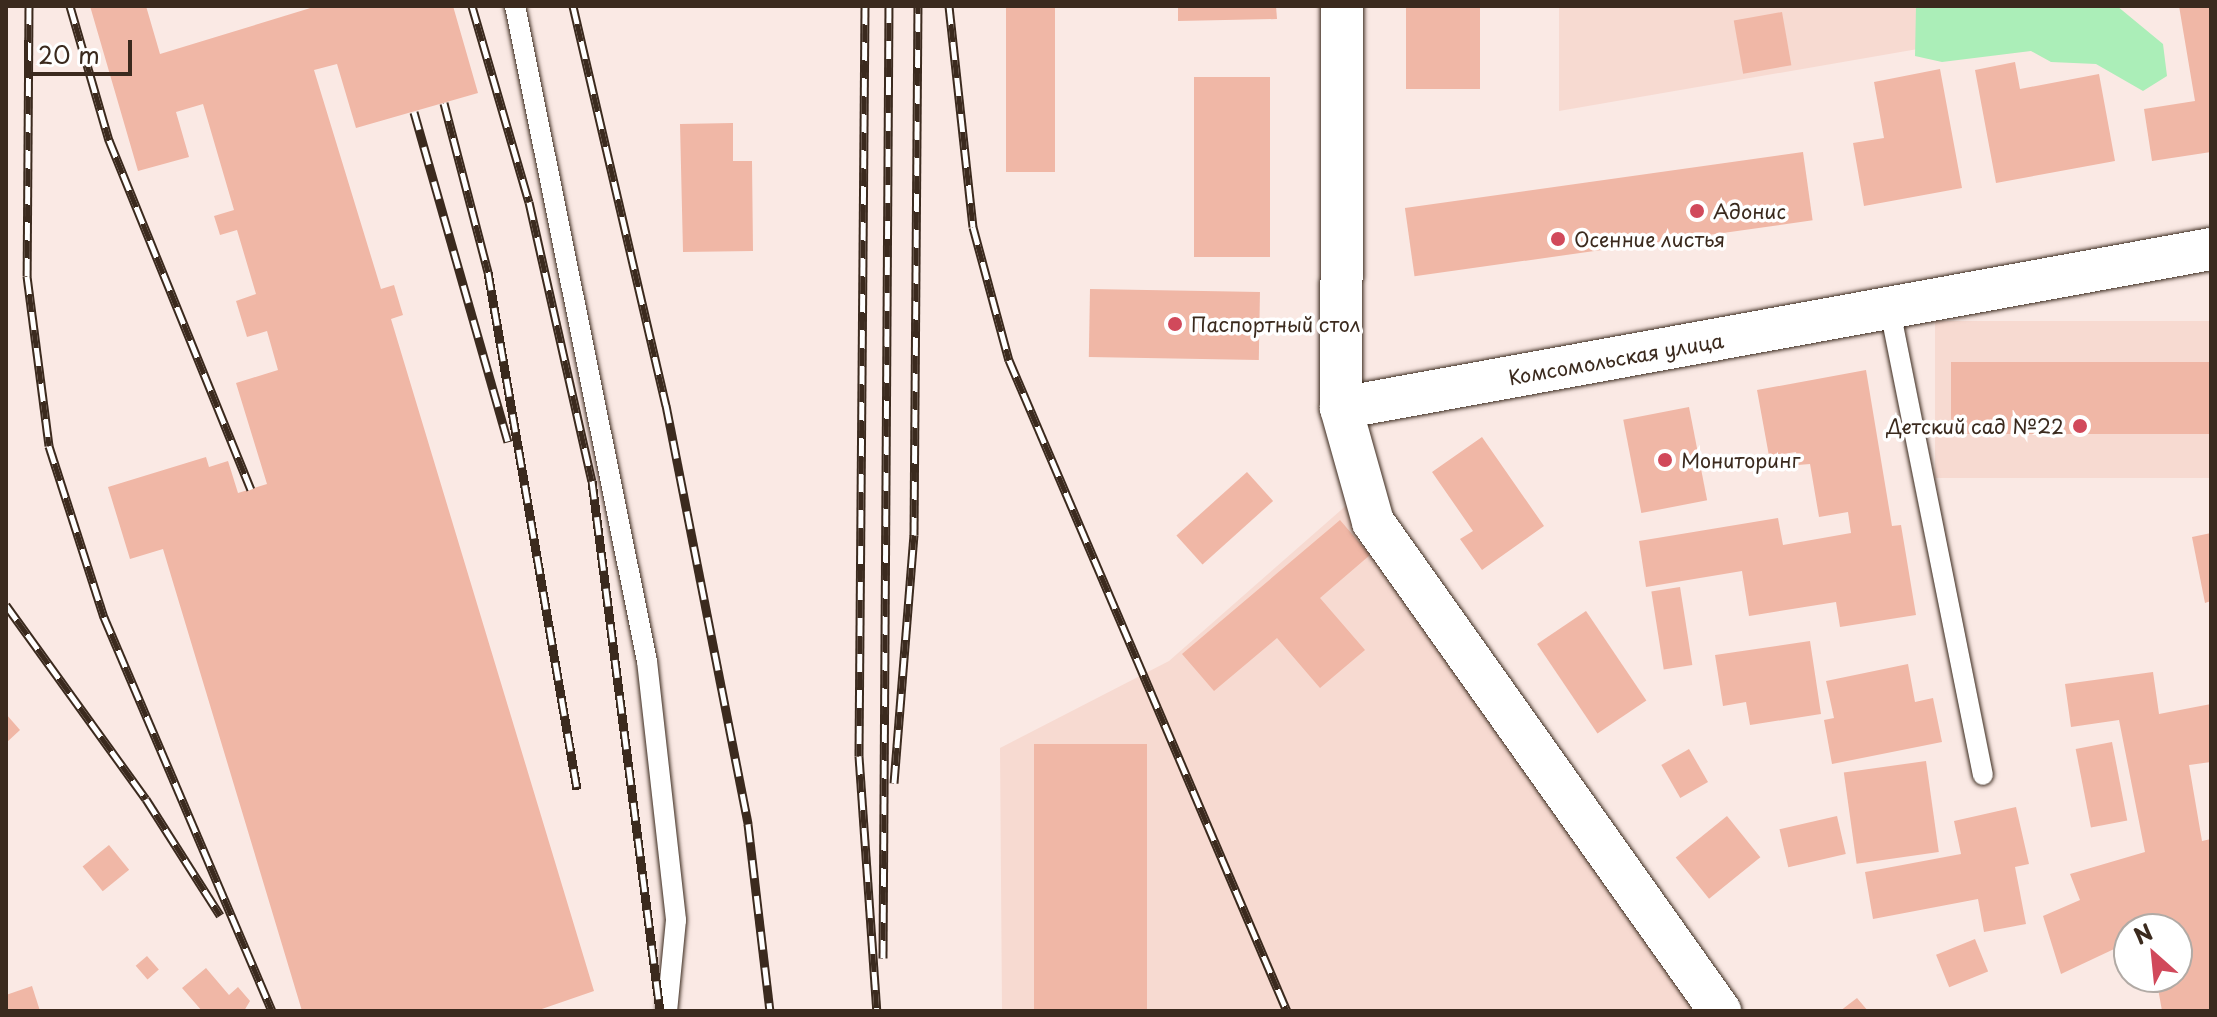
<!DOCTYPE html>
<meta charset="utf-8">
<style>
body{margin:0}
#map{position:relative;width:2217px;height:1017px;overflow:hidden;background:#fae9e4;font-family:"Playpen Sans",sans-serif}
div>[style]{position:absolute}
.built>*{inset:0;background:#f7dad1;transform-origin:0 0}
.green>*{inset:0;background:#abeeb8}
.building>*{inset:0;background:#f0b7a6;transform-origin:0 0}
.roads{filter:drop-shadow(0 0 2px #3b2a1e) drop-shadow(0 0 2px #3b2a1e)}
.service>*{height:20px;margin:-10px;padding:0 10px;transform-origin:10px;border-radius:10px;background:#fff}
.minor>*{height:42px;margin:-21px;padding:0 21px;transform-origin:21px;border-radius:21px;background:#fff}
.rail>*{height:9px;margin-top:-4.5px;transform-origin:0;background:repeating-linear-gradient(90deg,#fff 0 18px,#3b2a1e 0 36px);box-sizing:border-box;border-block:2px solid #3b2a1e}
.dots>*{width:22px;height:22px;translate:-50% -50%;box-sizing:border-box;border:4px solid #fff;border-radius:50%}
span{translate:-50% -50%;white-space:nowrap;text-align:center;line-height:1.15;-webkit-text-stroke:7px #fff;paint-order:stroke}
.poi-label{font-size:20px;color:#3b2a1e}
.left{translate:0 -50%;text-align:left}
.right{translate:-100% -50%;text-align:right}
.street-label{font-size:20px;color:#3b2a1e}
.frame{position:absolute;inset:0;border:8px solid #3b2a1e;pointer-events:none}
.north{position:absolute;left:2113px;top:913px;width:80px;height:80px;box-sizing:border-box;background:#fff;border:2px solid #b1aaa5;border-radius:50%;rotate:333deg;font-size:22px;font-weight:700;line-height:32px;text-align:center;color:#3b2a1e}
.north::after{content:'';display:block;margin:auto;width:28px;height:36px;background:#d1495b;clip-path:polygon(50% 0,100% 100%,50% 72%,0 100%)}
.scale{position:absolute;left:24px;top:40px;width:108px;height:36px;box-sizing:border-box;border:4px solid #3b2a1e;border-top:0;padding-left:10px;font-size:24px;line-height:28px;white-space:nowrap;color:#3b2a1e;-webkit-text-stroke:6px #fff;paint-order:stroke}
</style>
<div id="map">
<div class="built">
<i style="clip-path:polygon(1559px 6px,1986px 6px,1987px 37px,1559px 111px)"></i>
<i style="left:2211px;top:321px;width:157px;height:276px;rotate:90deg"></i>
<i style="clip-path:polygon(1357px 496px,1698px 1011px,1002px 1011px,1000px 748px,1169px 661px)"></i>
</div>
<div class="green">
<i style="clip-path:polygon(1916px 6px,2117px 6px,2163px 44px,2167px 76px,2143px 91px,2096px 64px,2051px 62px,2031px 51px,1942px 62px,1915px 56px)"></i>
</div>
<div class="building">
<i style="clip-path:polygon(90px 6px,146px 6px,160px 54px,317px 6px,453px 6px,478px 93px,356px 128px,337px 64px,314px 70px,381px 289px,394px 285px,403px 315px,391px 319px,594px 991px,536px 1011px,302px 1011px,163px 549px,130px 559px,108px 487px,206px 457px,209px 467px,228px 461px,238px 493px,267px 484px,236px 383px,278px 370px,267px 331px,247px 337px,236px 301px,256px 294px,237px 230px,220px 235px,214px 216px,234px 210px,203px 104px,176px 112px,189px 157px,138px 171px)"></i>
<i style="left:1006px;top:6px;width:49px;height:166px"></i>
<i style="clip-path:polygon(1178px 6px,1276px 6px,1277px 19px,1178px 21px)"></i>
<i style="left:1406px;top:6px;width:74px;height:83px"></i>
<i style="clip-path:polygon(2179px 6px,2211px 6px,2211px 152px,2152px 161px,2144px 109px,2195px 101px)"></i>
<i style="left:1782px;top:12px;width:54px;height:49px;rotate:80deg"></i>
<i style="clip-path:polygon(2015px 62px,2020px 89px,2099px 74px,2115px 161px,1996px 183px,1975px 70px)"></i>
<i style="clip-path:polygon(1940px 69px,1962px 188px,1864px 206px,1853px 143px,1884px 138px,1874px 82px)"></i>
<i style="left:1194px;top:77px;width:76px;height:180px"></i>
<i style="clip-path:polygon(733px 123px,733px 161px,752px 161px,753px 251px,683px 252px,680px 124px)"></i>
<i style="left:1803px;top:152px;width:69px;height:402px;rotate:82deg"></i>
<i style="left:1090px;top:289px;width:170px;height:68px;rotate:1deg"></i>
<i style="left:2211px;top:362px;width:72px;height:260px;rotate:90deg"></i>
<i style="clip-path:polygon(1866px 370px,1892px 526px,1901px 525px,1916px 615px,1840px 627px,1836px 602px,1749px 616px,1742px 571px,1646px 587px,1639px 541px,1778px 518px,1783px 545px,1851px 533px,1848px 512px,1819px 517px,1810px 464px,1798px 465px,1796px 452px,1769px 456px,1757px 390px)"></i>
<i style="left:1689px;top:407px;width:95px;height:67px;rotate:79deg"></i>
<i style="clip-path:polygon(1482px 437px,1544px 526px,1482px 570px,1460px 539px,1473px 531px,1432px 472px)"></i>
<i style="left:1247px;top:472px;width:39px;height:95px;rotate:48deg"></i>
<i style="clip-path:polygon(1340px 520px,1370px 555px,1320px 598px,1365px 650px,1320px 688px,1277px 638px,1214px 691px,1182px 654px)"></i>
<i style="clip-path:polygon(2211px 533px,2211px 601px,2205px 603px,2192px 537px)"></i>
<i style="left:1680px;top:587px;width:79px;height:29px;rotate:81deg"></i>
<i style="left:1586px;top:611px;width:108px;height:59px;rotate:56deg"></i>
<i style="clip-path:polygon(1810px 641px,1821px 714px,1750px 725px,1746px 702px,1723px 706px,1715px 655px)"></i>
<i style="clip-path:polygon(1908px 664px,1915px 702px,1933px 698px,1942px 742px,1832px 764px,1824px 720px,1834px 718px,1826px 681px)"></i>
<i style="clip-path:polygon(2153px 672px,2159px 714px,2211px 704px,2211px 762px,2189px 765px,2202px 841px,2211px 839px,2211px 1011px,2162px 1011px,2156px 977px,2177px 977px,2177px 929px,2129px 929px,2129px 942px,2061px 974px,2043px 916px,2080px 900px,2070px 874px,2145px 852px,2119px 720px,2071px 727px,2065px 684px)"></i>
<i style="clip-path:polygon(6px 714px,20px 730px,6px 743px)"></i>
<i style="left:2112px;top:742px;width:80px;height:37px;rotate:79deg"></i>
<i style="left:1034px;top:744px;width:113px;height:267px"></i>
<i style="left:1689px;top:749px;width:38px;height:32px;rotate:60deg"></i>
<i style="left:1926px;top:761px;width:92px;height:83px;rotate:82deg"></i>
<i style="clip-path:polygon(2016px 807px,2029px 864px,2015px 867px,2026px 924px,1984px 932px,1978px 899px,1873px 919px,1865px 872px,1961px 854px,1954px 821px)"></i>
<i style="left:1727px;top:816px;width:53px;height:66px;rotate:51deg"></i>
<i style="left:1837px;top:816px;width:39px;height:59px;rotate:77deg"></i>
<i style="left:109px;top:845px;width:32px;height:34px;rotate:51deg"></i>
<i style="left:1975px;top:939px;width:35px;height:42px;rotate:68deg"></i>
<i style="left:147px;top:956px;width:18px;height:15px;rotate:49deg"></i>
<i style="clip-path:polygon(206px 968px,229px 995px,238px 987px,250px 1001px,244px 1011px,202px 1011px,182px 988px)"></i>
<i style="clip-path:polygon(32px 986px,40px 1011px,6px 1011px,6px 995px)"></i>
<i style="clip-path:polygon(1857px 998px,1868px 1011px,1840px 1011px)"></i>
</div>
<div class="roads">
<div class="service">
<i style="left:515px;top:6px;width:668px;rotate:78.61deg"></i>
<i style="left:647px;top:661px;width:261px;rotate:83.6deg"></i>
<i style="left:676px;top:920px;width:91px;rotate:95.6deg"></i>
<i style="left:1890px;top:310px;width:474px;rotate:78.7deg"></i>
</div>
<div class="minor">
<i style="left:1342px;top:6px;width:402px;rotate:90.1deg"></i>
<i style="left:1341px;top:408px;width:118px;rotate:74.3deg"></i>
<i style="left:1373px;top:522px;width:600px;rotate:54.64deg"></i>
<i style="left:1341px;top:408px;width:884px;rotate:-10.36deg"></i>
</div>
</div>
<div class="rail">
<i style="left:29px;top:6px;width:270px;rotate:90.4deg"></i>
<i style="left:27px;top:276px;width:171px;rotate:82.6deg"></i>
<i style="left:49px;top:446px;width:180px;rotate:72.2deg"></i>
<i style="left:104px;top:617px;width:428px;rotate:66.9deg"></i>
<i style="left:70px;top:6px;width:140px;rotate:73.8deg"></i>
<i style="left:109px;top:140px;width:377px;rotate:67.9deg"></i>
<i style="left:472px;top:6px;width:204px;rotate:73.8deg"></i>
<i style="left:529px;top:202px;width:286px;rotate:77.3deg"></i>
<i style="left:592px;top:481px;width:534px;rotate:82.69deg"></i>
<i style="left:573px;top:6px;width:410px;rotate:76.9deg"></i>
<i style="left:666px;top:405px;width:427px;rotate:78.9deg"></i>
<i style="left:748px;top:824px;width:188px;rotate:83.3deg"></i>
<i style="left:865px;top:6px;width:750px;rotate:90.46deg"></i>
<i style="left:859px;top:756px;width:256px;rotate:86deg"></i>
<i style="left:949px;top:6px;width:222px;rotate:83.8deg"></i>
<i style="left:973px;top:227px;width:138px;rotate:74.9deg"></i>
<i style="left:1009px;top:360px;width:708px;rotate:66.88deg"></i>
<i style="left:444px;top:103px;width:175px;rotate:75.4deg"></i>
<i style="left:488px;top:272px;width:525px;rotate:80.23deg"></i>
<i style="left:414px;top:112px;width:343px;rotate:74.1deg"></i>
<i style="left:6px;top:605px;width:239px;rotate:54.2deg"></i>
<i style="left:146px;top:799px;width:138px;rotate:57.5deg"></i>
<i style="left:894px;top:783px;width:249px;rotate:-85.4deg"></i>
<i style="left:914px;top:535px;width:529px;rotate:-89.57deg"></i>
<i style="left:883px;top:958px;width:952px;rotate:-89.64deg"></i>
</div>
<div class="dots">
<i style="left:1697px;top:211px;background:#d1495b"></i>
<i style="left:1558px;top:239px;background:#d1495b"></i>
<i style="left:1175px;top:324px;background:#d1495b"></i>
<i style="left:2080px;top:426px;background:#d1495b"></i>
<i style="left:1665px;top:460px;background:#d1495b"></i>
</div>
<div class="poi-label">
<span class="left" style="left:1713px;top:211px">Адонис</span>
<span class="left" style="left:1574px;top:239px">Осенние листья</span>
<span class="left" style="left:1191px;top:324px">Паспортный стол</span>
<span class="right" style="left:2064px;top:426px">Детский сад №22</span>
<span class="left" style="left:1681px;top:460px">Мониторинг</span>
</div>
<div class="street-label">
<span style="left:1616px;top:359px;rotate:-10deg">Комсомольская улица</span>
</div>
<div class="frame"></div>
<div class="north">N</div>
<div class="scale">20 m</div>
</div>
